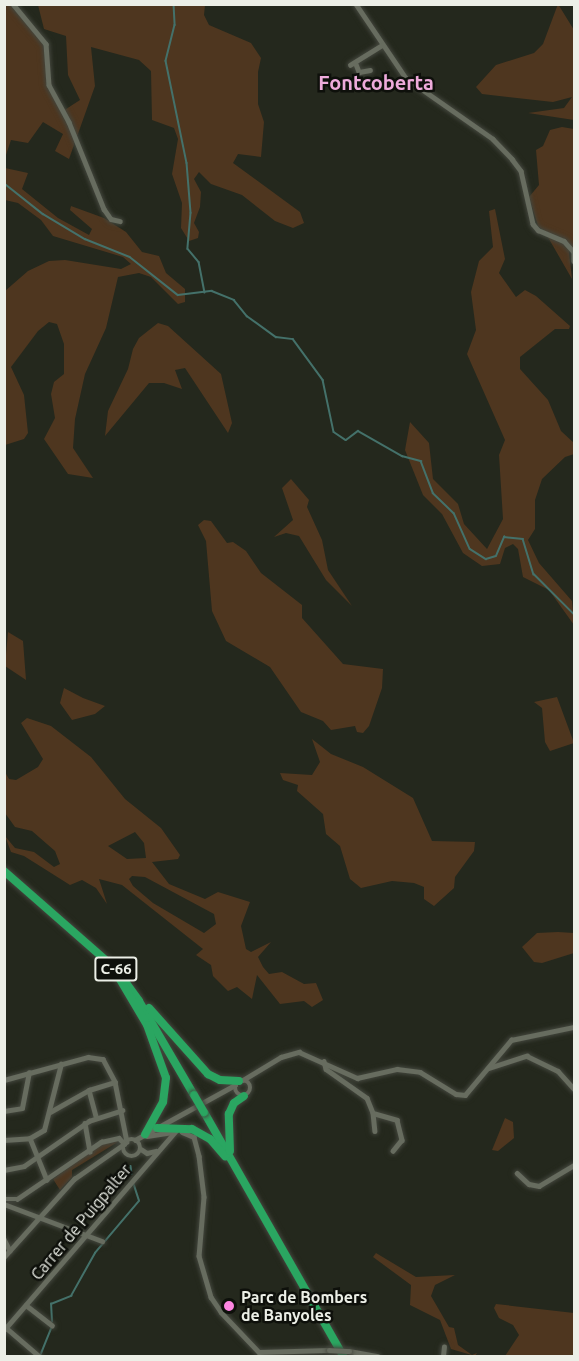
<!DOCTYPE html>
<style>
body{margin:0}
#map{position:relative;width:579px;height:1361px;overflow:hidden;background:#24281d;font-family:Ubuntu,sans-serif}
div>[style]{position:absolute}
.green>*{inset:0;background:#4e361f}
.stream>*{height:1.5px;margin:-0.75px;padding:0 0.75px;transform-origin:0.75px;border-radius:0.75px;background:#44716a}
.roads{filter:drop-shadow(0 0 2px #43463d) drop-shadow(0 0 2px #43463d)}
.minor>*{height:4.5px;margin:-2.25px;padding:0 2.25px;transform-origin:2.25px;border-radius:2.25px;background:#676c5f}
.minor>.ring{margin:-2.25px;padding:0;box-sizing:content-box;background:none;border:4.5px solid #676c5f;border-radius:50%}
.highway>*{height:8px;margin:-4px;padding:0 4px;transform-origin:4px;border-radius:4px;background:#2aa661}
.bridges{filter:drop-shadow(0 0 2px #43463d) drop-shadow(0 0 2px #43463d)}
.minor-bridge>*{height:4.5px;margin:-2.25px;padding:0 2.25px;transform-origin:2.25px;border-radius:2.25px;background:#676c5f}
.highway-bridge>*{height:8px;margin:-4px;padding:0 4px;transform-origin:4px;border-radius:4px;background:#2aa661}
.dots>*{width:16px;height:16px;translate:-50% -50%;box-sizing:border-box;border:3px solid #0e100b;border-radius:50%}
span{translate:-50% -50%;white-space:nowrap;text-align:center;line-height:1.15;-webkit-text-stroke:5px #0e100b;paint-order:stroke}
.shield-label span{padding:2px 4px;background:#0e100b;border:2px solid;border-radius:4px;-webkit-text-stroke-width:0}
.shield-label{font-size:15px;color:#ecefe7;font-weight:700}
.street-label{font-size:16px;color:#ecefe7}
.poi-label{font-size:16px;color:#ecefe7;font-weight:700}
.left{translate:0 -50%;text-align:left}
.quarter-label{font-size:20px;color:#eeabdb;font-weight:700}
.frame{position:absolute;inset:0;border:6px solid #ecefe7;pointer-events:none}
</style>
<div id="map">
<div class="green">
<i style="clip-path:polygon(558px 4px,574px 30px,574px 120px,528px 113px,564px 108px,572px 97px,553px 102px,482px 94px,476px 87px,496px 65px,534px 53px,543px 44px)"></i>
<i style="clip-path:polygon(5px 5px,10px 5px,43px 42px,48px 89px,63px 111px,80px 100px,68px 75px,66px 36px,44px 29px,38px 5px,205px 5px,204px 15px,209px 25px,251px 43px,261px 58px,258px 72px,258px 104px,264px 122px,261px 157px,238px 154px,233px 163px,300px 212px,304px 223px,293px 228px,275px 221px,242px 195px,211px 184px,199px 172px,194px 179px,201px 192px,200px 207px,194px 223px,199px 232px,198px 238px,189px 241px,181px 228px,182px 203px,172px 174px,178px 139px,174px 128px,152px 120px,151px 71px,139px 60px,91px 47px,95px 86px,69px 159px,55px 151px,63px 134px,43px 122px,28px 143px,11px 140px,5px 158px)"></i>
<i style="clip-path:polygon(562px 127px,574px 129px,574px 246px,569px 252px,572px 279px,545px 232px,538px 226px,529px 197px,539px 185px,536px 150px,543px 146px,550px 130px)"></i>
<i style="clip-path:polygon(5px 168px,28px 173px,22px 189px,58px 218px,89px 235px,92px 229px,70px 210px,71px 206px,104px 218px,126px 232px,142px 252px,159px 256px,166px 273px,185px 289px,185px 302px,178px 304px,151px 277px,139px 273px,118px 277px,106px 328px,85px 374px,75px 419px,73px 448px,93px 478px,68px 474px,44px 439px,55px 418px,51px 394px,54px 382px,64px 374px,64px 344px,57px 324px,49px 322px,38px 331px,11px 367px,24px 395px,28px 433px,24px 439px,5px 445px,5px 291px,28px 271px,49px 261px,65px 260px,121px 269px,131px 264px,123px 257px,53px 236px,41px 220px,18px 203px,5px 200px)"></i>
<i style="clip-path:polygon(495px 209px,505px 259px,499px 273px,516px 297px,525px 290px,536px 296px,570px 326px,569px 329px,555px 329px,520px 357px,520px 369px,548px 400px,561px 431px,574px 443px,574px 454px,565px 457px,542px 479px,535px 500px,535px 529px,528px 540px,539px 563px,572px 601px,574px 625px,549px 590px,523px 577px,518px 549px,513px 544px,505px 548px,500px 564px,482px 566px,463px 553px,442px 514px,423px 495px,405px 450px,410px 422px,429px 443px,433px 479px,458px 504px,464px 524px,487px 549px,503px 519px,499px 455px,505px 440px,467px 354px,476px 330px,471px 292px,479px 261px,493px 247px,489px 211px)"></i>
<i style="clip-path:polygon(158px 323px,168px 326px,221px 374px,232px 423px,228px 433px,185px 368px,175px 370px,182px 389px,164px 383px,149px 383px,105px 436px,108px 411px,128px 369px,133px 349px,139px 338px)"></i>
<i style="clip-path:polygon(291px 479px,309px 500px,307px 507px,322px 540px,328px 570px,352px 606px,326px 580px,299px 536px,286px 533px,274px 537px,293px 520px,282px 488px)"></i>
<i style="clip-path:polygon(204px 520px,211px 521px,227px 543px,233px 542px,246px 551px,261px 573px,302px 605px,302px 618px,343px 664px,383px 669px,382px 688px,369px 726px,363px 733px,357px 732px,355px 726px,331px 730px,323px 721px,301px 712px,270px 667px,226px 641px,212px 611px,206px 541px,198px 525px)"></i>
<i style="clip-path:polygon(8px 632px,23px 641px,26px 680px,5px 666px)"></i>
<i style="clip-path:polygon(64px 688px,83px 698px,105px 706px,95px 714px,72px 720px,60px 703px)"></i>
<i style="clip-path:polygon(557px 697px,574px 743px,550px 751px,545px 742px,542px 708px,534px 702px)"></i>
<i style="clip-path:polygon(evenodd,27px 718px,51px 726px,91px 757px,125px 799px,161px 828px,180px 855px,178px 859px,152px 862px,169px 884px,205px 899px,218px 892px,250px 902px,241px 926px,246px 949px,251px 952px,271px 942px,258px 957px,263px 967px,269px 974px,282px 972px,304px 984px,316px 983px,323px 1000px,312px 1007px,304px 1001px,280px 1004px,257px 975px,252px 999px,237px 987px,228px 991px,213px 976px,211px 965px,196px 955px,203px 949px,122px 885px,99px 879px,107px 904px,96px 888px,82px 880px,70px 885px,24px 856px,11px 852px,5px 836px,15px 848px,34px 852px,54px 867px,60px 864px,55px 851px,32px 831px,15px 827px,5px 813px,5px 772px,9px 779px,16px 780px,38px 767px,43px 759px,21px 723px,27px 718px,135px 832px,144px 843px,146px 858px,127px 859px,108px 846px,135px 832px,27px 718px,132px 876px,145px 877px,214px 914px,216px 924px,204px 933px,153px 903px,133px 886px,129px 879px,132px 876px)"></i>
<i style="clip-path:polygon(312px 739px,331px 754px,363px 767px,413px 798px,432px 841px,475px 842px,474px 851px,455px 877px,454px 888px,434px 906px,424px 899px,424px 887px,414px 883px,392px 881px,361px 888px,350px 879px,340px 846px,326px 834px,323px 814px,297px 791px,298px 785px,283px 780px,280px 773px,312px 775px,320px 762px)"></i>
<i style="clip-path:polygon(558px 932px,574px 933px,574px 953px,542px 963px,534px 962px,522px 947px,537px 933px)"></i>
<i style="clip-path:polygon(505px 1118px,513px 1122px,514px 1138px,498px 1151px,492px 1150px)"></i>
<i style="clip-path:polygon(121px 1140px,72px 1170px,72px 1177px,60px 1190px,53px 1179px,103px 1143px)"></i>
<i style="clip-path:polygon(376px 1253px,416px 1277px,455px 1275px,435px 1285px,431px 1296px,449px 1327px,454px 1328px,458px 1345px,472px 1355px,477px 1353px,475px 1356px,451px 1349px,440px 1320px,410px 1305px,411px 1285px,373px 1257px)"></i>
<i style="clip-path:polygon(496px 1304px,574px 1313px,574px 1356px,505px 1356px,519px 1335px,513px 1325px,499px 1318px,494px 1308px)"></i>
</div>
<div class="stream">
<i style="left:174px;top:4px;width:21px;rotate:87deg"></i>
<i style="left:175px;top:25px;width:37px;rotate:104deg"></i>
<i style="left:166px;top:61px;width:104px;rotate:78.4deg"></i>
<i style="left:187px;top:163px;width:50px;rotate:85.4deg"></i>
<i style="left:191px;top:213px;width:36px;rotate:95deg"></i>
<i style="left:188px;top:249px;width:17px;rotate:50deg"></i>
<i style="left:199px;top:262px;width:31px;rotate:79deg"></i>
<i style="left:4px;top:183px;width:50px;rotate:38.5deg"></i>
<i style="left:43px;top:214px;width:49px;rotate:30.8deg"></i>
<i style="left:85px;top:239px;width:48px;rotate:21.8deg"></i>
<i style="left:130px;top:257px;width:61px;rotate:38.4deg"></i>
<i style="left:178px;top:295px;width:34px;rotate:-7deg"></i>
<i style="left:212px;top:291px;width:24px;rotate:22deg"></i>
<i style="left:234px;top:300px;width:21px;rotate:51deg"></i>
<i style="left:247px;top:316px;width:36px;rotate:36deg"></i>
<i style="left:276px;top:337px;width:17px;rotate:7deg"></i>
<i style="left:293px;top:339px;width:51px;rotate:53.8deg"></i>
<i style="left:323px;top:380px;width:53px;rotate:78.1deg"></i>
<i style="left:334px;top:432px;width:14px;rotate:34deg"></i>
<i style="left:346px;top:440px;width:15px;rotate:-37deg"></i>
<i style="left:358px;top:431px;width:51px;rotate:29.6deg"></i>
<i style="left:402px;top:456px;width:20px;rotate:15deg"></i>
<i style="left:421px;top:461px;width:34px;rotate:69deg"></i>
<i style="left:433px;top:493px;width:29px;rotate:44deg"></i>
<i style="left:454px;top:513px;width:39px;rotate:66deg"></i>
<i style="left:470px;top:549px;width:19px;rotate:32deg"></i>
<i style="left:486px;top:559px;width:10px;rotate:-17deg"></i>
<i style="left:496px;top:556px;width:21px;rotate:-67deg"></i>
<i style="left:504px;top:537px;width:19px;rotate:6deg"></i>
<i style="left:523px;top:539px;width:37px;rotate:73deg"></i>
<i style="left:534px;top:574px;width:57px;rotate:45deg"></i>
<i style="left:131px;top:1166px;width:8px;rotate:83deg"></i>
<i style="left:52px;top:1322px;width:18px;rotate:-93deg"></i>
<i style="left:51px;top:1304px;width:22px;rotate:-22deg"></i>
<i style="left:71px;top:1296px;width:49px;rotate:-60.8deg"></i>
<i style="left:95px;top:1253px;width:68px;rotate:-49.8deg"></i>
<i style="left:139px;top:1201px;width:19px;rotate:-108deg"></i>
<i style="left:40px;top:1356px;width:31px;rotate:-68deg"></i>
</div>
<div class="roads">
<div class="minor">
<i style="left:13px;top:4px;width:52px;rotate:50.5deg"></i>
<i style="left:46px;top:44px;width:41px;rotate:85.8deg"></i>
<i style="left:49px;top:85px;width:42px;rotate:61.6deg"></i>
<i style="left:69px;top:122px;width:94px;rotate:68.1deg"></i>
<i style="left:104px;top:209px;width:12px;rotate:55deg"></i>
<i style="left:111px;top:219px;width:9px;rotate:13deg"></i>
<i style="left:356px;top:4px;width:89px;rotate:56deg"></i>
<i style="left:406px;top:78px;width:106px;rotate:35deg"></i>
<i style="left:493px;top:139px;width:28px;rotate:46deg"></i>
<i style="left:512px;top:159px;width:15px;rotate:53deg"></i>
<i style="left:521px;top:171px;width:54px;rotate:77.2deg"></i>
<i style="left:533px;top:224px;width:8px;rotate:50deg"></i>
<i style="left:538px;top:230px;width:28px;rotate:23deg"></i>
<i style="left:564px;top:241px;width:15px;rotate:48deg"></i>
<i style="left:574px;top:252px;width:9px;rotate:90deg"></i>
<i style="left:356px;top:64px;width:9px;rotate:69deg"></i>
<i style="left:359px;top:72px;width:11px;rotate:-10deg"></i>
<i style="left:350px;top:65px;width:38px;rotate:-32deg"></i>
<i style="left:324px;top:1061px;width:8px;rotate:76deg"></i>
<i style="left:326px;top:1069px;width:50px;rotate:35.3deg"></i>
<i style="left:367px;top:1098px;width:16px;rotate:68deg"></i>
<i style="left:373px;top:1113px;width:25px;rotate:16deg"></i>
<i style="left:397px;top:1120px;width:21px;rotate:76deg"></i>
<i style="left:402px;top:1140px;width:14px;rotate:129deg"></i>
<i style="left:489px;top:1068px;width:40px;rotate:-18deg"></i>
<i style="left:527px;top:1056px;width:34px;rotate:26deg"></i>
<i style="left:558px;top:1071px;width:24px;rotate:48deg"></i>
<i class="ring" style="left:235px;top:1080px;width:11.5px;height:11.5px"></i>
<i style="left:4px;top:1080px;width:87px;rotate:-15.3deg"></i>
<i style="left:88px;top:1057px;width:15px;rotate:8deg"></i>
<i style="left:103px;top:1059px;width:26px;rotate:62deg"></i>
<i style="left:115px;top:1082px;width:61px;rotate:78.7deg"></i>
<i style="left:243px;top:1080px;width:44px;rotate:-31.2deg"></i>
<i style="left:281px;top:1057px;width:19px;rotate:-16deg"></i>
<i style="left:299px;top:1052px;width:64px;rotate:24.1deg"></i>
<i style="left:357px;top:1078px;width:41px;rotate:-12.7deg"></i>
<i style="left:397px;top:1069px;width:23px;rotate:7deg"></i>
<i style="left:420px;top:1072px;width:42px;rotate:31.4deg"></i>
<i style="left:456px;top:1094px;width:9px;rotate:6deg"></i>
<i style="left:465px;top:1095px;width:72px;rotate:-50.1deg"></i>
<i style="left:511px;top:1040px;width:64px;rotate:-11.7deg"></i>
<i style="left:89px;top:1090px;width:28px;rotate:75deg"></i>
<i style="left:4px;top:1111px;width:18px;rotate:-9deg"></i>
<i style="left:22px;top:1108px;width:36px;rotate:-79deg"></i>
<i style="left:50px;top:1112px;width:45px;rotate:-29.4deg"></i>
<i style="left:89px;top:1090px;width:27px;rotate:-17deg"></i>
<i style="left:373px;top:1113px;width:18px;rotate:84deg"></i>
<i style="left:85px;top:1123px;width:29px;rotate:80deg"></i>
<i style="left:182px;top:1132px;width:13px;rotate:23deg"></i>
<i style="left:194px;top:1137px;width:20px;rotate:75deg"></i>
<i style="left:199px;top:1156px;width:41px;rotate:83deg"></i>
<i style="left:204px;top:1197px;width:59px;rotate:94.8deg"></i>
<i style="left:199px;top:1256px;width:43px;rotate:73.7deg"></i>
<i style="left:211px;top:1297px;width:18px;rotate:56deg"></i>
<i style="left:221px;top:1312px;width:55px;rotate:46.5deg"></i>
<i style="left:259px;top:1352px;width:70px;rotate:-1.6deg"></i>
<i style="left:147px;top:1136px;width:24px;rotate:-9deg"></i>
<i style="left:30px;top:1138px;width:45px;rotate:68deg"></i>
<i class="ring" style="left:123px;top:1139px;width:13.5px;height:13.5px"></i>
<i style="left:4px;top:1140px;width:26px;rotate:-4deg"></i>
<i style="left:30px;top:1138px;width:16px;rotate:-30deg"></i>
<i style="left:44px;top:1130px;width:68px;rotate:-75.6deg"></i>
<i style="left:135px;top:1140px;width:114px;rotate:-28.8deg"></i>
<i style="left:141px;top:1149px;width:7px;rotate:34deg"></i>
<i style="left:147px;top:1153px;width:9px;rotate:-13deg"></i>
<i style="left:4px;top:1170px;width:20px;rotate:-11deg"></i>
<i style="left:24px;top:1166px;width:79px;rotate:-34.7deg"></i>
<i style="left:89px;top:1121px;width:35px;rotate:-18deg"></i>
<i style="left:517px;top:1173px;width:16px;rotate:43deg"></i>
<i style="left:529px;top:1184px;width:10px;rotate:11deg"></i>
<i style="left:539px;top:1186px;width:41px;rotate:-31deg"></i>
<i style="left:4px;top:1199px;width:13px"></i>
<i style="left:17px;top:1199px;width:102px;rotate:-34.2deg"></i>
<i style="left:101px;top:1142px;width:18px;rotate:-13deg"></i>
<i style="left:119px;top:1138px;width:8px;rotate:45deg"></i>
<i style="left:4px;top:1204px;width:105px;rotate:20.7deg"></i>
<i style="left:4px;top:1239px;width:13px;rotate:63deg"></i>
<i style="left:4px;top:1257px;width:105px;rotate:-48.1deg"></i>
<i style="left:74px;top:1179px;width:61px;rotate:-35deg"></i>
<i style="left:26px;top:1305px;width:33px;rotate:38deg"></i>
<i style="left:4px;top:1326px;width:46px;rotate:40.6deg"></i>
<i style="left:4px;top:1330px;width:263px;rotate:-49.2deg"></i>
<i style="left:349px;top:1351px;width:29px;rotate:10deg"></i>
<i style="left:443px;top:1356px;width:9px;rotate:-84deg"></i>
</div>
<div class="highway">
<i style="left:4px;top:871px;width:149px;rotate:41.2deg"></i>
<i style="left:116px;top:969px;width:39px;rotate:54deg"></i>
<i style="left:139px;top:1001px;width:109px;rotate:59.7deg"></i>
<i style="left:118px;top:976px;width:57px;rotate:59.4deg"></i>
<i style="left:147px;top:1025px;width:56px;rotate:70.3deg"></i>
<i style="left:166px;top:1078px;width:24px;rotate:97deg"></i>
<i style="left:163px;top:1102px;width:37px;rotate:119deg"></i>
<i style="left:149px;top:1008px;width:89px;rotate:48.2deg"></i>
<i style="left:208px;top:1074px;width:13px;rotate:27deg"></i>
<i style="left:220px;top:1080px;width:19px;rotate:3deg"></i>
<i style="left:204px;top:1112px;width:281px;rotate:60.3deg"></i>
<i style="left:157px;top:1128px;width:35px;rotate:2deg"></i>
<i style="left:192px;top:1129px;width:21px;rotate:29deg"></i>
<i style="left:210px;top:1139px;width:23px;rotate:49deg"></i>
<i style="left:230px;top:1151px;width:37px;rotate:-92deg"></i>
<i style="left:229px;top:1114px;width:12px;rotate:-66deg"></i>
<i style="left:234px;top:1103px;width:12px;rotate:-35deg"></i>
</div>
</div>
<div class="bridges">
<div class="minor-bridge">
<i style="left:329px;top:1350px;width:20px;rotate:3deg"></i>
</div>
<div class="highway-bridge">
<i style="left:194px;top:1095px;width:20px;rotate:60deg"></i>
</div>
</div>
<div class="dots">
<i style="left:229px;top:1306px;background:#fd86e1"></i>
</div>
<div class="shield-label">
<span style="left:116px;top:969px">C-66</span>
</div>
<div class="street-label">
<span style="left:81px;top:1222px;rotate:-50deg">Carrer de Puigpalter</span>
</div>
<div class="poi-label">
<span class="left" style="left:241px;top:1306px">Parc de Bombers<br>de Banyoles</span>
</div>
<div class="quarter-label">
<span style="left:376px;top:82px">Fontcoberta</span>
</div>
<div class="frame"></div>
</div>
